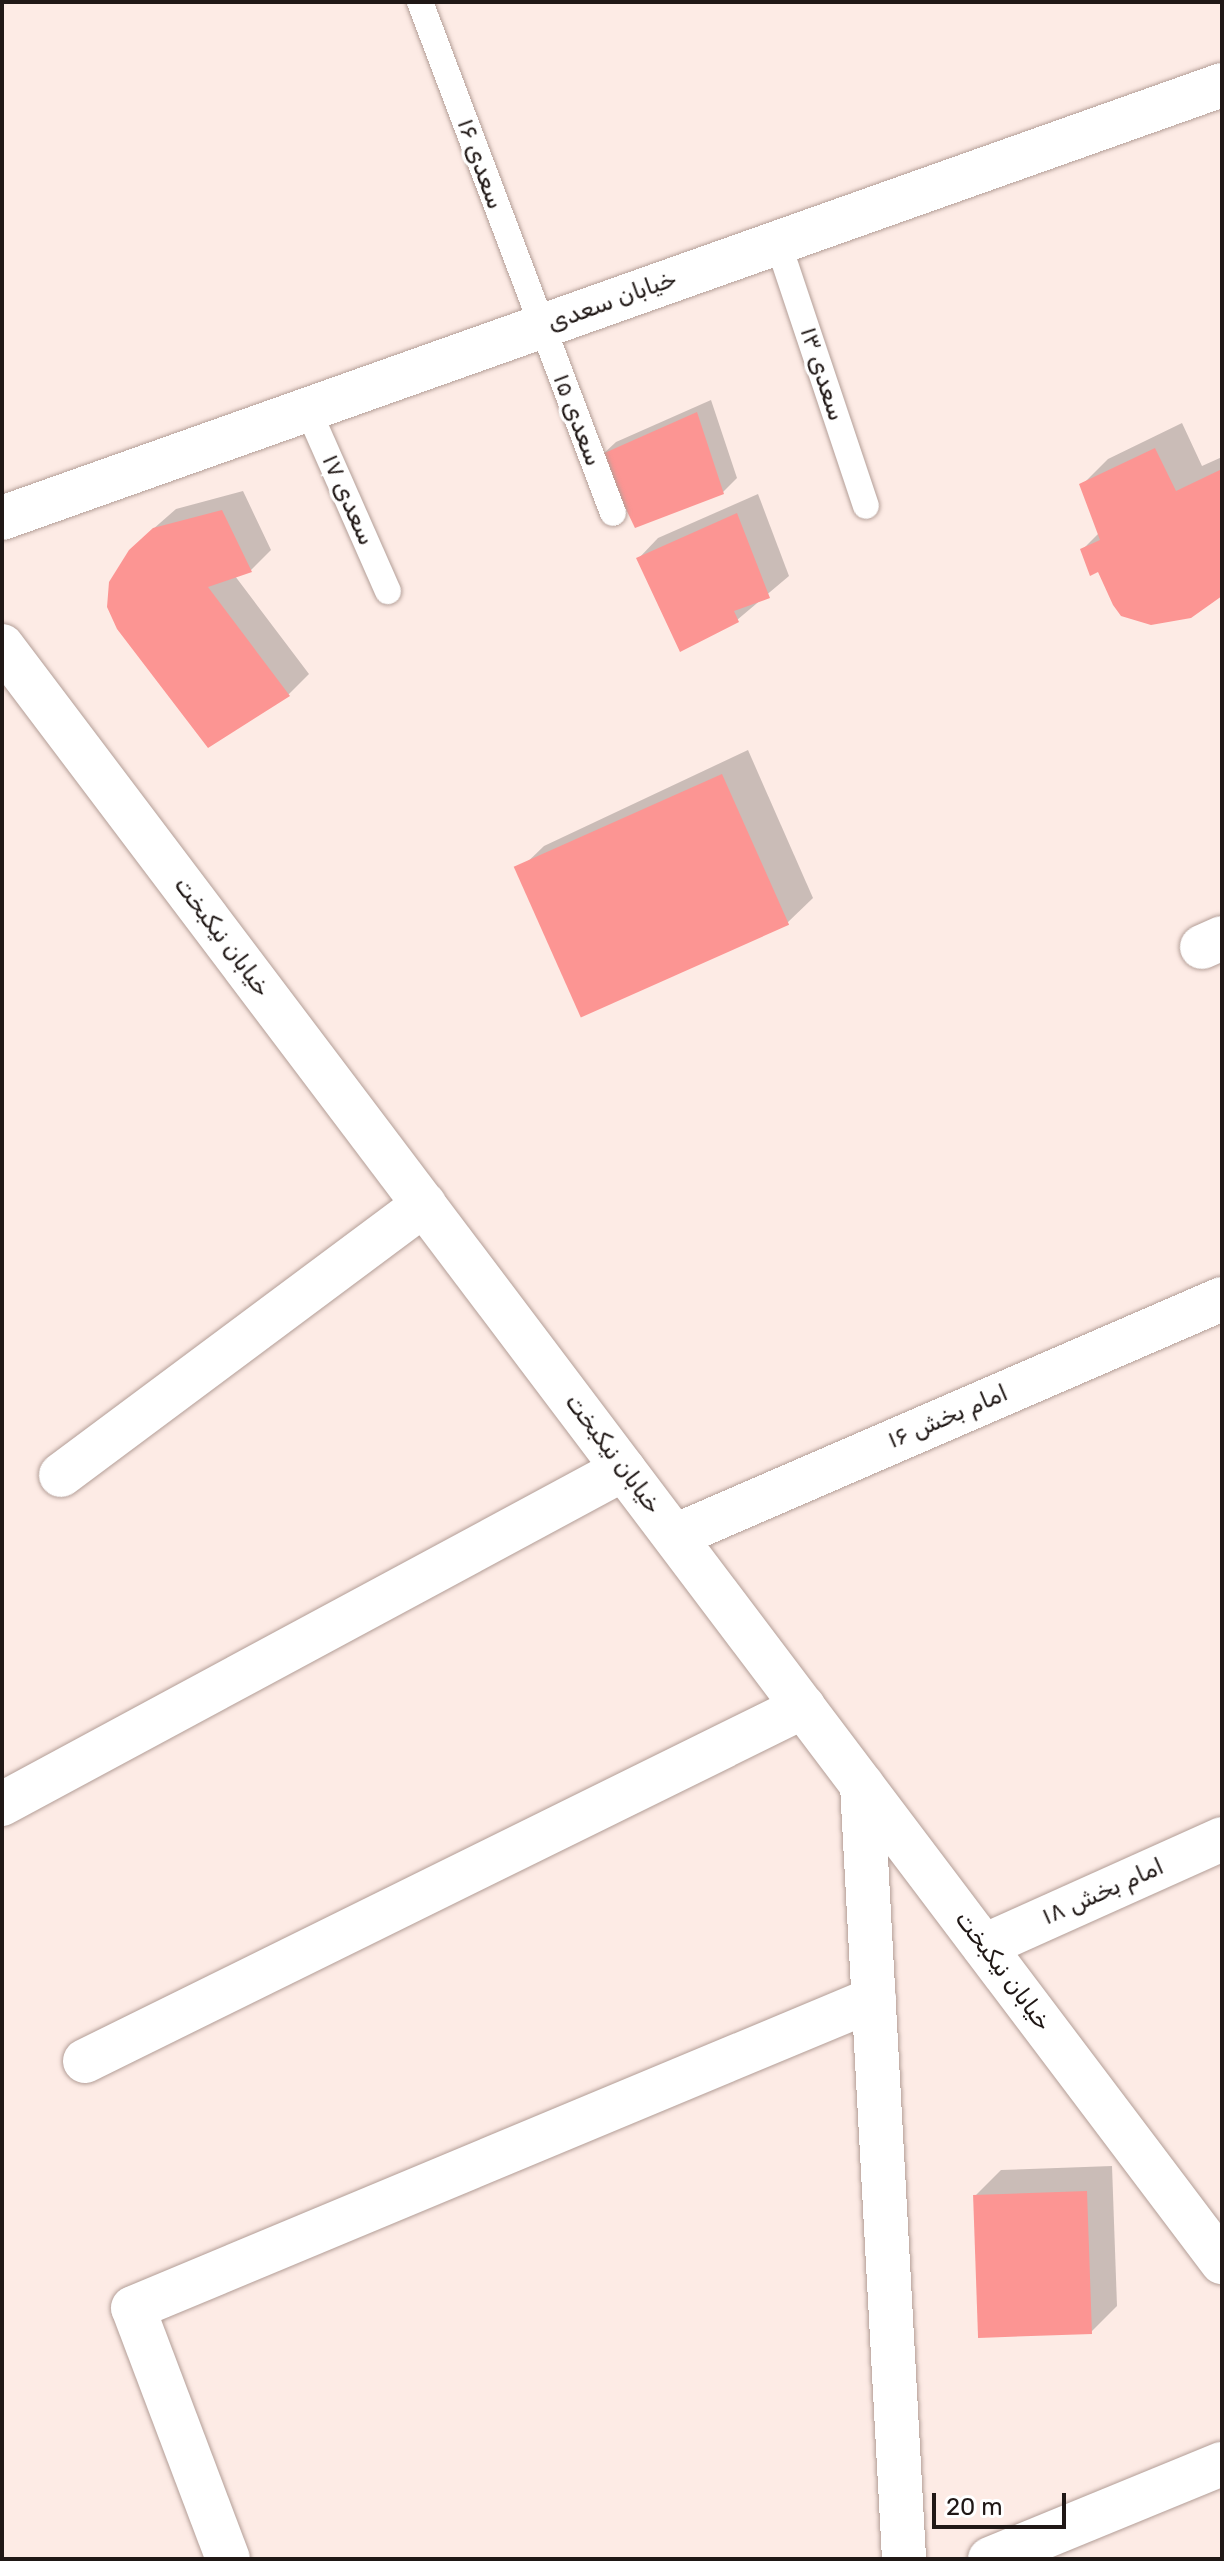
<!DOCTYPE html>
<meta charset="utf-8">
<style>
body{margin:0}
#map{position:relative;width:1224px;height:2561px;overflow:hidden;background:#fdebe5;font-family:Rubik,Vazirmatn,sans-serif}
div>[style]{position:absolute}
.shadow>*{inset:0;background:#0003}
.building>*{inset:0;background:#fc9593;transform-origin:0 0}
.roads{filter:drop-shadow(0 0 2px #b39e97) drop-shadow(0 0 2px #b39e97)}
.lane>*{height:26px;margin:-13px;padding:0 13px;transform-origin:13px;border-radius:13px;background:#fff}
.street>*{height:44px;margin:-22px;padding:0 22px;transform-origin:22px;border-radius:22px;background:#fff}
.secondary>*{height:44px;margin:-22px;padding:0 22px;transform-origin:22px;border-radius:22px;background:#fff}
span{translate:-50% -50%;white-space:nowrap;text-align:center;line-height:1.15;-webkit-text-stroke:7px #fff;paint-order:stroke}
.street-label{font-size:24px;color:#201816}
.frame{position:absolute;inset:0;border:4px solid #201816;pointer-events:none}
.scale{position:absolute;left:932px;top:2493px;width:134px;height:36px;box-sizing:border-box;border:4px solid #201816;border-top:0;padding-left:10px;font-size:24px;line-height:28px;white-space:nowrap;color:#201816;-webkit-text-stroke:6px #fff;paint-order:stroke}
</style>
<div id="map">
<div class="shadow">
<i style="clip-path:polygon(711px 400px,737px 478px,723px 492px,636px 525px,602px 455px,616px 442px)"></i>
<i style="clip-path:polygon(1182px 423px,1202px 466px,1222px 457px,1222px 595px,1100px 570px,1083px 549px,1100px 532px,1082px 485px,1108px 459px)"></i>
<i style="clip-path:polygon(243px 491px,271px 550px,251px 570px,235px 576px,309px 674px,289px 694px,209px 746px,152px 530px,176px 509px)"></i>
<i style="clip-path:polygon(758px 494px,789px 576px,737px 620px,638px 559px,658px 538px)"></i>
<i style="clip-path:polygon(748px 750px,813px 898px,787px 923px,518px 871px,544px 846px)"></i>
<i style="clip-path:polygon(1112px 2166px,1117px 2306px,1091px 2332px,975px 2196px,1001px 2170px)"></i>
</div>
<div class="building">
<i style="clip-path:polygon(697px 412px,724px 494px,635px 528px,600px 455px)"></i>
<i style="clip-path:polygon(1155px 448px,1176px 491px,1222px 469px,1222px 596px,1191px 618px,1151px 625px,1121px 616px,1113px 605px,1098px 572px,1090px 576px,1080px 549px,1100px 540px,1079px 484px)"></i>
<i style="clip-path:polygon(222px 510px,252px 572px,208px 587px,290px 696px,208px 748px,117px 629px,107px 607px,109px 582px,129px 550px,153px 528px)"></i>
<i style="clip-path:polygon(737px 513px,770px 598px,734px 611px,739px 622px,680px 652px,636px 558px)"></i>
<i style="left:722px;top:774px;width:165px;height:228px;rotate:66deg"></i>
<i style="left:1087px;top:2191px;width:143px;height:114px;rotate:88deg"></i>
</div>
<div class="roads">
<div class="lane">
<i style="left:420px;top:2px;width:546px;rotate:69.31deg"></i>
<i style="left:778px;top:243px;width:277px;rotate:71.5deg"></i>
<i style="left:308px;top:410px;width:198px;rotate:66.2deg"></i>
</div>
<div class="street">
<i style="left:1202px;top:947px;width:22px;rotate:-24deg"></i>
<i style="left:61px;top:1475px;width:453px;rotate:-36.7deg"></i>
<i style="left:675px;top:1536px;width:596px;rotate:-23.43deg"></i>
<i style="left:862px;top:1785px;width:775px;rotate:86.89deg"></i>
<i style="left:2px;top:1804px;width:706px;rotate:-28.31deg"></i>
<i style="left:984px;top:1946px;width:261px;rotate:-24.2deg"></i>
<i style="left:85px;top:2061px;width:801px;rotate:-26.24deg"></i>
<i style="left:228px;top:2559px;width:268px;rotate:-110.7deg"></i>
<i style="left:133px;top:2308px;width:803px;rotate:-22.64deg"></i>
</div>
<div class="secondary">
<i style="left:2px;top:518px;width:1295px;rotate:-19.54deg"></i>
<i style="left:2px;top:646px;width:2025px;rotate:52.95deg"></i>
<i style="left:990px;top:2559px;width:251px;rotate:-22.3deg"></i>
</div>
</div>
<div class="street-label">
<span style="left:480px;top:164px;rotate:70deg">سعدی ۱۶</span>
<span style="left:612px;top:301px;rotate:-20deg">خیابان سعدی</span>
<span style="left:822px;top:374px;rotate:72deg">سعدی ۱۳</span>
<span style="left:577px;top:420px;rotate:69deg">سعدی ۱۵</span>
<span style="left:348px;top:500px;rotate:66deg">سعدی ۱۷</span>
<span style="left:222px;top:937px;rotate:53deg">خیابان نیکبخت</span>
<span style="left:948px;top:1417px;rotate:-23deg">امام بخش ۱۶</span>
<span style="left:613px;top:1454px;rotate:53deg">خیابان نیکبخت</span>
<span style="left:1103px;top:1892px;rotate:-24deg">امام بخش ۱۸</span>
<span style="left:1003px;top:1971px;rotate:53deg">خیابان نیکبخت</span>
</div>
<div class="frame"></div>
<div class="scale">20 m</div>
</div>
